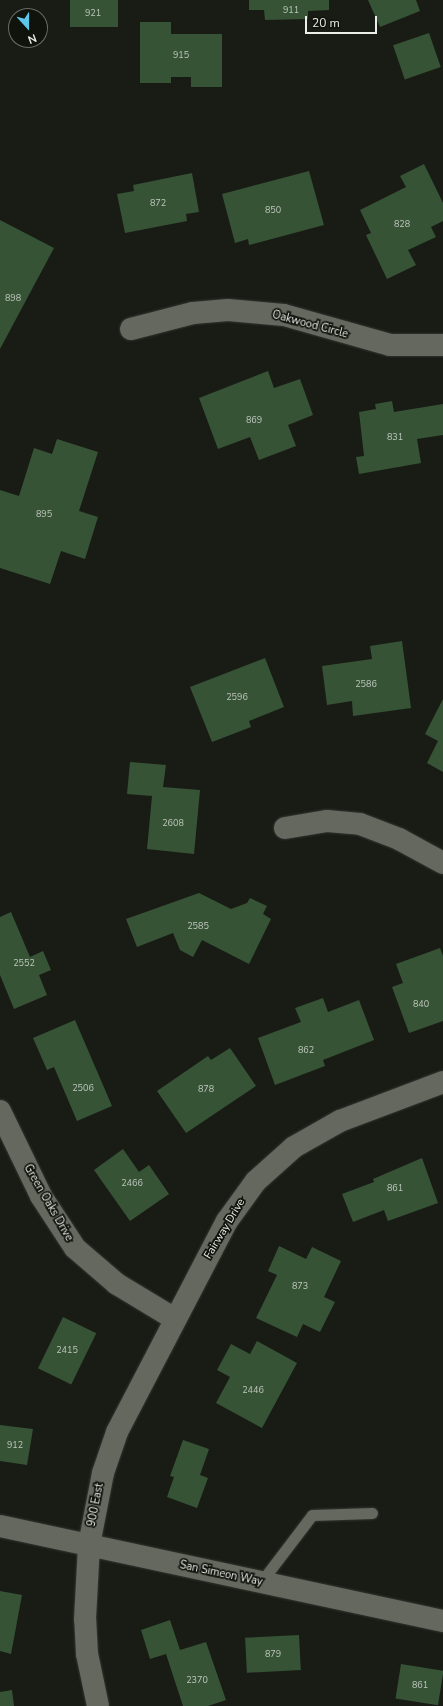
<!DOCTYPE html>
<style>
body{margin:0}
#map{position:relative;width:443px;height:1706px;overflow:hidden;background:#191c15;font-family:"Nunito Sans",sans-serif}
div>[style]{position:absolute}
.building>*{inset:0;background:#365336;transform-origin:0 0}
.roads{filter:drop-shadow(0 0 1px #333531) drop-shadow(0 0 1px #333531)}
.service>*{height:11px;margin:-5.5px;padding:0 5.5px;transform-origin:5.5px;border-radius:5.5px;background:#64685f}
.minor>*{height:22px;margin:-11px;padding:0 11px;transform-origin:11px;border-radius:11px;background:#64685f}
span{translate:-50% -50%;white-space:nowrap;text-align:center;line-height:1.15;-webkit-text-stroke:3.5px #10130c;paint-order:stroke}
.number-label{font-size:9px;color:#bec6bc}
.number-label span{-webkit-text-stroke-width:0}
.street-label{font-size:11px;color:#ebede8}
.north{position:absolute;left:8px;top:8px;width:40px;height:40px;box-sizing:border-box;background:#10130c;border:1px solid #686a64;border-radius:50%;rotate:159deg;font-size:11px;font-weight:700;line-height:16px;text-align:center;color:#ebede8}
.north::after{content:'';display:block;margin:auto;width:14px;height:18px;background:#5cc7e8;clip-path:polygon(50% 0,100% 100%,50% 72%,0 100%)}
.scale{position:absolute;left:305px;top:16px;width:72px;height:18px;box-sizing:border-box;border:2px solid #ebede8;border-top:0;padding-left:5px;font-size:12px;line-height:14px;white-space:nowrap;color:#ebede8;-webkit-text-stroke:3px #10130c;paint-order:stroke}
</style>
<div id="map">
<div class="building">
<i style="left:70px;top:0;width:48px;height:27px"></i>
<i style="clip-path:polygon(249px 0,329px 0,329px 10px,308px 11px,308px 19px,265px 20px,264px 10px,249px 10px)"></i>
<i style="clip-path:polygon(368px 0,416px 0,420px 11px,380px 27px)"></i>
<i style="clip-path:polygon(140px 22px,171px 22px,171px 34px,222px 34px,222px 87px,191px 87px,191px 77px,171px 77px,171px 83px,140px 83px)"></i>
<i style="left:429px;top:33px;width:36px;height:38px;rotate:71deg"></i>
<i style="clip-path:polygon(424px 164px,443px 203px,443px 221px,431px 227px,436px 237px,408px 250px,416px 265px,387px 279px,366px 235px,371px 233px,360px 210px,406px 187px,400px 176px)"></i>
<i style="clip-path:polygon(309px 171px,324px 225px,249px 245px,248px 239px,235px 243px,222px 194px)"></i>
<i style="clip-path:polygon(192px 173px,199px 212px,186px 214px,187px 221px,125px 233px,117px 194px,134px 191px,133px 185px)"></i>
<i style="clip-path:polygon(0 220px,54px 248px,0 349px)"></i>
<i style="clip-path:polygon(268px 371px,274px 388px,300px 379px,313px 415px,288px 425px,296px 446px,259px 460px,250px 437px,218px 449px,199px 398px)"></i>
<i style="clip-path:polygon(392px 401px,394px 412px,443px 404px,443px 435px,417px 439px,421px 463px,359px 474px,356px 457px,364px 456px,359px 412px,376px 409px,375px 404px)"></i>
<i style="clip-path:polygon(57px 439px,98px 452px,79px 511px,98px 517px,85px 559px,61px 551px,50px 584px,0 568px,0 490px,19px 496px,34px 448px,52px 454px)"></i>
<i style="clip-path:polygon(402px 641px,411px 708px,353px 716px,352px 701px,327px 705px,322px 666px,372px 659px,370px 646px)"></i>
<i style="clip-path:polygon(265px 658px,284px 707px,249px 721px,251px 727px,212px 742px,190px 687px)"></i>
<i style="clip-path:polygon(443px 699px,443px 772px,427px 763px,438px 741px,425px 734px)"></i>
<i style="clip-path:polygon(130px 762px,166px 765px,163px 787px,200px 790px,194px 854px,147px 849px,152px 796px,127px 794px)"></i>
<i style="clip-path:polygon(199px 893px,231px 909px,247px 903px,250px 898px,267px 906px,263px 914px,271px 919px,249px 964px,202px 940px,193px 957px,180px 950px,173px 933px,137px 947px,126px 919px)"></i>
<i style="clip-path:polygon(11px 912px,30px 957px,43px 951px,51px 970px,39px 975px,47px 995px,14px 1009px,0 975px,0 917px)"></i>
<i style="clip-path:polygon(440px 948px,443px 956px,443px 1021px,409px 1033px,392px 987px,403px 983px,396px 964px)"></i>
<i style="clip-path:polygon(323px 998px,328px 1012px,359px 1000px,374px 1040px,323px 1060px,325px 1066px,275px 1085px,258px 1038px,301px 1022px,295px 1008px)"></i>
<i style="clip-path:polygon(75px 1020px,112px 1106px,77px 1121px,54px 1067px,47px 1070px,33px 1038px)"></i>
<i style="clip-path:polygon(230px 1048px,256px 1086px,186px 1133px,157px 1091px,208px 1056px,211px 1060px)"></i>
<i style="clip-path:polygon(123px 1149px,139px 1172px,149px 1165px,169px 1194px,130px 1221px,94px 1170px)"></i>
<i style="clip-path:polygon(422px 1158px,438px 1203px,388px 1221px,384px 1210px,353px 1222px,342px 1194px,374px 1182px,373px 1179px)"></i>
<i style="clip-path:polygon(279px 1246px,306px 1259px,312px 1247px,341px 1261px,324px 1297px,335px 1302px,320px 1332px,303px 1324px,297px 1337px,256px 1318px,277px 1275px,268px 1271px)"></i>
<i style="left:63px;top:1317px;width:37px;height:57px;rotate:26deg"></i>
<i style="clip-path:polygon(257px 1341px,297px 1363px,262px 1428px,216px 1403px,230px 1377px,217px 1370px,231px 1344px,250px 1354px)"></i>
<i style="clip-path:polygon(0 1425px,33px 1429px,27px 1465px,0 1461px)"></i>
<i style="clip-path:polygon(183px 1440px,209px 1449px,200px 1475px,208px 1478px,197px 1508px,167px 1497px,174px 1477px,170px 1476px)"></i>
<i style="clip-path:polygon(0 1591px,22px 1595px,11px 1654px,0 1651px)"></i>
<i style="clip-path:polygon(170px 1620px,180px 1650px,206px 1642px,226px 1700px,208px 1706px,183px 1706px,166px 1654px,150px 1659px,141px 1630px)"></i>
<i style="left:299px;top:1635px;width:35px;height:54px;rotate:87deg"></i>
<i style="left:401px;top:1664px;width:43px;height:35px;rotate:9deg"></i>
<i style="clip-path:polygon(12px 1690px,14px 1706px,0 1706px,0 1692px)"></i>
</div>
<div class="roads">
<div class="service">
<i style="left:261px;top:1582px;width:84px;rotate:-52.7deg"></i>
<i style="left:312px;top:1515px;width:60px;rotate:-1.9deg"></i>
</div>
<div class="minor">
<i style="left:131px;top:329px;width:64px;rotate:-14.5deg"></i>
<i style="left:193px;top:313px;width:35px;rotate:-5deg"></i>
<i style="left:228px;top:310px;width:56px;rotate:5.1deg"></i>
<i style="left:284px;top:315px;width:110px;rotate:15.8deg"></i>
<i style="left:390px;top:345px;width:53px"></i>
<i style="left:285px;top:828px;width:43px;rotate:-9.5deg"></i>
<i style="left:327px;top:821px;width:33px;rotate:5deg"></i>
<i style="left:360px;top:824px;width:42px;rotate:21deg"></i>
<i style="left:399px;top:839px;width:50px;rotate:28.6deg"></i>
<i style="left:0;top:1111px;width:94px;rotate:64.2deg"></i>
<i style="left:41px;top:1196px;width:62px;rotate:56.8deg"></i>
<i style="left:75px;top:1248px;width:55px;rotate:40.6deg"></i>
<i style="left:117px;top:1284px;width:68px;rotate:31.1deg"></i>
<i style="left:0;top:1526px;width:453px;rotate:12.1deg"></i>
<i style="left:98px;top:1706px;width:53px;rotate:-101.9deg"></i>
<i style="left:87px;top:1654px;width:35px;rotate:-93deg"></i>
<i style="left:85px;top:1619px;width:74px;rotate:-86.9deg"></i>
<i style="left:89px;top:1545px;width:73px;rotate:-79deg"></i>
<i style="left:103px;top:1473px;width:43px;rotate:-71.1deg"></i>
<i style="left:117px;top:1432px;width:238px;rotate:-62.5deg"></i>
<i style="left:227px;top:1221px;width:49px;rotate:-54.1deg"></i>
<i style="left:256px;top:1181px;width:51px;rotate:-41.8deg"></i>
<i style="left:294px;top:1147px;width:53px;rotate:-29.5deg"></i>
<i style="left:340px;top:1121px;width:110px;rotate:-20.7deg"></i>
</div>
</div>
<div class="number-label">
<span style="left:291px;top:10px">911</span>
<span style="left:93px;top:13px">921</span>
<span style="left:181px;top:55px">915</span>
<span style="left:158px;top:203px">872</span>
<span style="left:273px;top:210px">850</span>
<span style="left:402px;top:224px">828</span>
<span style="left:13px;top:298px">898</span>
<span style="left:254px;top:420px">869</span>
<span style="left:395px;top:437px">831</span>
<span style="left:44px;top:514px">895</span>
<span style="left:366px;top:684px">2586</span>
<span style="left:237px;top:697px">2596</span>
<span style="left:173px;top:823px">2608</span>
<span style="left:198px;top:926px">2585</span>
<span style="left:24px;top:963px">2552</span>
<span style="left:421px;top:1004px">840</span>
<span style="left:306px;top:1050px">862</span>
<span style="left:83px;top:1088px">2506</span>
<span style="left:206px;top:1089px">878</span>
<span style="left:132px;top:1183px">2466</span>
<span style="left:395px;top:1188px">861</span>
<span style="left:300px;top:1286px">873</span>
<span style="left:67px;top:1350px">2415</span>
<span style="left:253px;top:1390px">2446</span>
<span style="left:15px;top:1445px">912</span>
<span style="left:273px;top:1654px">879</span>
<span style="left:197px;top:1680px">2370</span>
<span style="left:420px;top:1685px">861</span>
</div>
<div class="street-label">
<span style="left:310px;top:325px;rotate:15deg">Oakwood Circle</span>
<span style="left:48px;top:1203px;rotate:60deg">Green Oaks Drive</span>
<span style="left:225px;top:1229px;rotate:-59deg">Fairway Drive</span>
<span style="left:96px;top:1505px;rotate:-79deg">900 East</span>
<span style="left:221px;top:1574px;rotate:12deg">San Simeon Way</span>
</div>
<div class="north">N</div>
<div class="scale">20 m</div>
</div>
